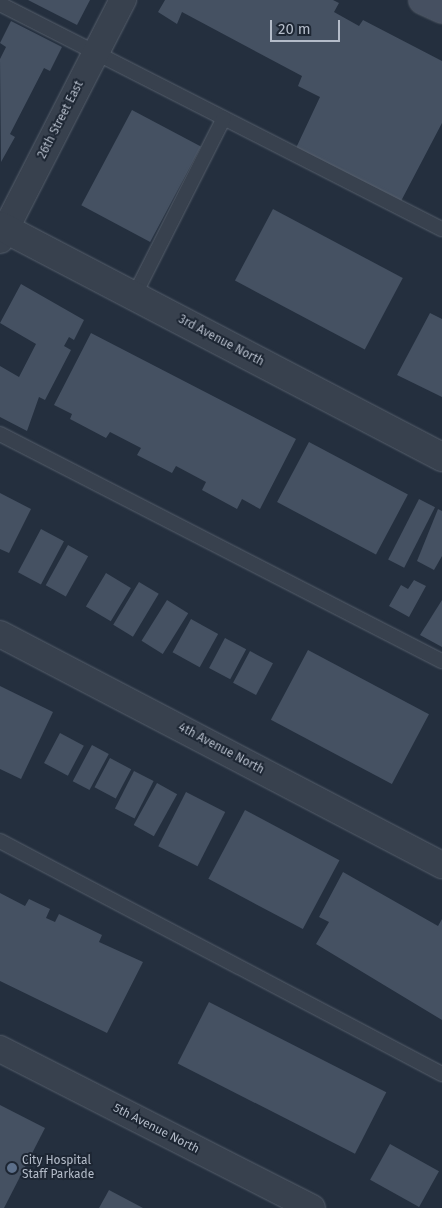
<!DOCTYPE html>
<style>
body{margin:0}
#map{position:relative;width:442px;height:1208px;overflow:hidden;background:#242f3e;font-family:"Fira Sans",sans-serif}
div>[style]{position:absolute}
.building>*{inset:0;background:#455162;transform-origin:0 0}
.roads{filter:drop-shadow(0 0 1px #565f6c) drop-shadow(0 0 1px #565f6c)}
.service>*{height:14px;margin:-7px;padding:0 7px;transform-origin:7px;border-radius:7px;background:#38414e}
.minor>*{height:26px;margin:-13px;padding:0 13px;transform-origin:13px;border-radius:13px;background:#38414e}
.tertiary>*{height:28px;margin:-14px;padding:0 14px;transform-origin:14px;border-radius:14px;background:#38414e}
.secondary>*{height:28px;margin:-14px;padding:0 14px;transform-origin:14px;border-radius:14px;background:#465061}
.dots>*{width:14px;height:14px;translate:-50% -50%;box-sizing:border-box;border:2px solid #1d2633;border-radius:50%}
span{translate:-50% -50%;white-space:nowrap;text-align:center;line-height:1.15;-webkit-text-stroke:4px #1d2633;paint-order:stroke}
.street-label{font-size:12px;color:#b4bcc9}
.poi-label{font-size:12px;color:#b4bcc9}
.left{translate:0 -50%;text-align:left}
.scale{position:absolute;left:270px;top:20px;width:70px;height:22px;box-sizing:border-box;border:2px solid #b4bcc9;border-top:0;padding-left:6px;font-size:15px;line-height:18px;white-space:nowrap;color:#b4bcc9;-webkit-text-stroke:4px #1d2633;paint-order:stroke}
</style>
<div id="map">
<div class="building">
<i style="clip-path:polygon(28px 0,90px 0,77px 25px)"></i>
<i style="clip-path:polygon(165px 0,333px 0,339px 3px,334px 12px,359px 26px,363px 20px,442px 61px,442px 123px,400px 203px,296px 148px,320px 97px,298px 86px,302px 76px,182px 12px,177px 24px,158px 12px)"></i>
<i style="clip-path:polygon(11px 21px,62px 47px,50px 71px,44px 68px,10px 134px,15px 137px,1px 162px,0 59px,6px 47px,0 43px)"></i>
<i style="left:132px;top:110px;width:78px;height:108px;rotate:28deg"></i>
<i style="left:273px;top:209px;width:147px;height:81px;rotate:28deg"></i>
<i style="clip-path:polygon(21px 284px,84px 320px,74px 340px,69px 337px,64px 346px,71px 350px,45px 400px,39px 397px,27px 431px,0 417px,0 366px,19px 377px,36px 344px,0 323px)"></i>
<i style="clip-path:polygon(430px 313px,442px 319px,442px 397px,397px 375px)"></i>
<i style="clip-path:polygon(91px 333px,296px 439px,260px 509px,242px 499px,237px 509px,202px 490px,206px 482px,176px 466px,172px 473px,137px 455px,141px 448px,110px 432px,106px 438px,70px 419px,72px 414px,54px 405px)"></i>
<i style="left:309px;top:442px;width:112px;height:68px;rotate:28deg"></i>
<i style="clip-path:polygon(0 493px,31px 509px,9px 553px,0 549px)"></i>
<i style="left:419px;top:499px;width:18px;height:68px;rotate:27deg"></i>
<i style="clip-path:polygon(438px 509px,442px 511px,442px 556px,434px 570px,417px 561px)"></i>
<i style="left:41px;top:529px;width:26px;height:49px;rotate:28deg"></i>
<i style="left:68px;top:545px;width:23px;height:46px;rotate:29deg"></i>
<i style="left:106px;top:573px;width:29px;height:39px;rotate:31deg"></i>
<i style="clip-path:polygon(414px 580px,426px 586px,409px 617px,389px 606px,401px 585px,408px 589px)"></i>
<i style="left:139px;top:582px;width:23px;height:50px;rotate:31deg"></i>
<i style="left:167px;top:600px;width:25px;height:48px;rotate:32deg"></i>
<i style="clip-path:polygon(442px 600px,442px 647px,420px 635px)"></i>
<i style="left:191px;top:619px;width:31px;height:38px;rotate:29deg"></i>
<i style="left:225px;top:638px;width:24px;height:34px;rotate:28deg"></i>
<i style="left:308px;top:650px;width:137px;height:79px;rotate:28deg"></i>
<i style="left:250px;top:651px;width:26px;height:36px;rotate:28deg"></i>
<i style="clip-path:polygon(0 686px,53px 712px,21px 779px,0 769px)"></i>
<i style="left:60px;top:733px;width:27px;height:34px;rotate:28deg"></i>
<i style="left:92px;top:745px;width:19px;height:41px;rotate:28deg"></i>
<i style="left:110px;top:758px;width:24px;height:33px;rotate:28deg"></i>
<i style="left:134px;top:771px;width:22px;height:42px;rotate:27deg"></i>
<i style="left:157px;top:783px;width:23px;height:48px;rotate:29deg"></i>
<i style="left:186px;top:792px;width:44px;height:61px;rotate:27deg"></i>
<i style="left:245px;top:810px;width:107px;height:78px;rotate:28deg"></i>
<i style="clip-path:polygon(343px 872px,438px 926px,442px 919px,442px 1020px,316px 944px,329px 922px,319px 917px)"></i>
<i style="clip-path:polygon(0 893px,25px 906px,29px 899px,50px 909px,46px 918px,55px 922px,59px 914px,102px 935px,99px 942px,143px 962px,107px 1033px,0 981px)"></i>
<i style="left:209px;top:1002px;width:199px;height:69px;rotate:27deg"></i>
<i style="clip-path:polygon(0 1105px,45px 1128px,4px 1208px,0 1208px)"></i>
<i style="left:390px;top:1144px;width:56px;height:41px;rotate:29deg"></i>
<i style="clip-path:polygon(109px 1190px,143px 1208px,99px 1208px)"></i>
</div>
<div class="roads">
<div class="service">
<i style="left:0;top:4px;width:496px;rotate:27deg"></i>
<i style="left:134px;top:296px;width:199px;rotate:-63.2deg"></i>
<i style="left:0;top:434px;width:497px;rotate:27.2deg"></i>
<i style="left:0;top:841px;width:500px;rotate:27.8deg"></i>
</div>
<div class="minor">
<i style="left:0;top:240px;width:270px;rotate:-62.9deg"></i>
<i style="left:0;top:634px;width:499px;rotate:27.6deg"></i>
<i style="left:0;top:1049px;width:350px;rotate:27deg"></i>
</div>
<div class="tertiary">
<i style="left:0;top:226px;width:499px;rotate:27.6deg"></i>
</div>
<div class="secondary">
<i style="left:423px;top:0;width:21px;rotate:25deg"></i>
</div>
</div>
<div class="dots">
<i style="left:12px;top:1168px;background:#5c6f8a"></i>
</div>
<div class="street-label">
<span style="left:61px;top:120px;rotate:-63deg">26th Street East</span>
<span style="left:221px;top:341px;rotate:28deg">3rd Avenue North</span>
<span style="left:221px;top:749px;rotate:28deg">4th Avenue North</span>
<span style="left:156px;top:1129px;rotate:27deg">5th Avenue North</span>
</div>
<div class="poi-label">
<span class="left" style="left:22px;top:1168px">City Hospital<br>Staff Parkade</span>
</div>
<div class="scale">20 m</div>
</div>
